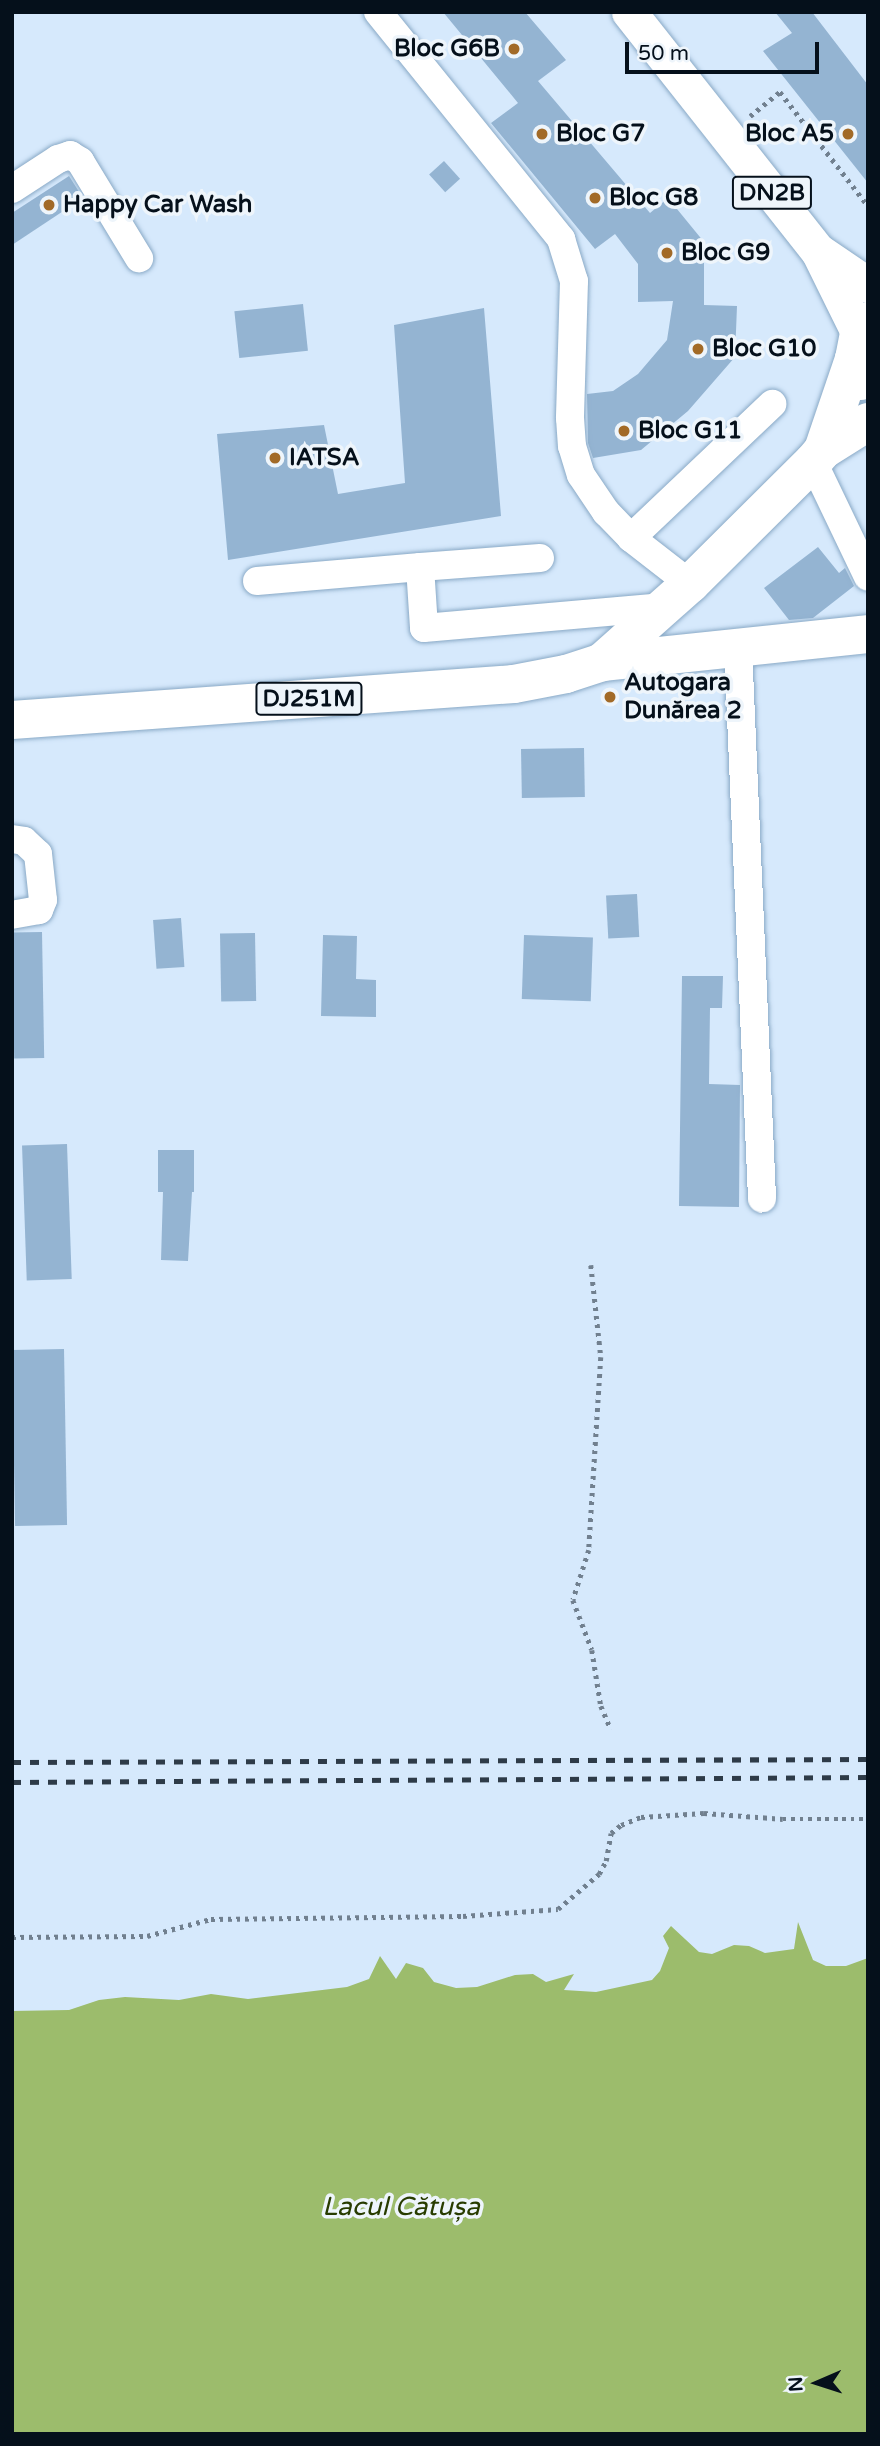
<!DOCTYPE html>
<meta charset="utf-8">
<style>
body{margin:0}
#map{position:relative;width:880px;height:2446px;overflow:hidden;background:#d6e9fc;font-family:"Varela Round",sans-serif}
div>[style]{position:absolute}
.water>*{inset:0;background:#9cbc6c}
.building>*{inset:0;background:#94b4d2;transform-origin:0 0}
.path>*{height:4.5px;margin-top:-2.25px;transform-origin:0;background:repeating-linear-gradient(90deg,#71808f 0 3.5px,transparent 0 8.5px)}
.roads{filter:drop-shadow(0 0 2px #89a9c6) drop-shadow(0 0 2px #89a9c6)}
.minor>*{height:28px;margin:-14px;padding:0 14px;transform-origin:14px;border-radius:14px;background:#fff}
.major>*{height:35px;margin:-17.5px;padding:0 17.5px;transform-origin:17.5px;border-radius:17.5px;background:#fff}
.highway>*{height:38px;margin:-19px;padding:0 19px;transform-origin:19px;border-radius:19px;background:#fff}
.rail>*{height:5px;margin-top:-2.5px;transform-origin:0;background:repeating-linear-gradient(90deg,#2e3b48 0 9px,transparent 0 18px)}
.dots>*{width:19px;height:19px;translate:-50% -50%;box-sizing:border-box;border:4px solid #eef5fb;border-radius:50%}
span{translate:-50% -50%;white-space:nowrap;text-align:center;line-height:1.15;-webkit-text-stroke:7px #eef5fb;paint-order:stroke}
.shield-label span{padding:2px 5px;background:#eef5fb;border:2px solid;border-radius:5px;-webkit-text-stroke-width:0}
.shield-label{font-size:23px;color:#05101b;font-weight:700}
.poi-label{font-size:24px;color:#05101b;font-weight:700}
.right{translate:-100% -50%;text-align:right}
.left{translate:0 -50%;text-align:left}
.water-label{font-size:26px;color:#283c00;font-style:italic}
.frame{position:absolute;inset:0;border:14px solid #05101b;pointer-events:none}
.north{position:absolute;left:782px;top:2348px;width:70px;height:70px;-webkit-text-stroke:5px #eef5fb;paint-order:stroke;rotate:267deg;font-size:19px;font-weight:700;line-height:28px;text-align:center;color:#05101b}
.north::after{content:'';display:block;margin:auto;width:24px;height:32px;background:#05101b;clip-path:polygon(50% 0,100% 100%,50% 72%,0 100%)}
.scale{position:absolute;left:625px;top:42px;width:194px;height:32px;box-sizing:border-box;border:4px solid #05101b;border-top:0;padding-left:9px;font-size:21px;line-height:24px;white-space:nowrap;color:#05101b;-webkit-text-stroke:5px #eef5fb;paint-order:stroke}
</style>
<div id="map">
<div class="water">
<i style="clip-path:polygon(798px 1922px,813px 1960px,826px 1966px,846px 1966px,868px 1958px,868px 2434px,12px 2434px,12px 2011px,69px 2010px,99px 2000px,125px 1997px,179px 2000px,211px 1994px,248px 1999px,347px 1987px,369px 1979px,380px 1956px,396px 1979px,406px 1963px,423px 1968px,434px 1982px,456px 1988px,477px 1987px,515px 1975px,533px 1974px,546px 1982px,574px 1974px,564px 1990px,596px 1992px,652px 1980px,660px 1971px,669px 1948px,663px 1936px,671px 1926px,699px 1952px,712px 1954px,734px 1945px,749px 1946px,765px 1953px,794px 1949px)"></i>
</div>
<div class="building">
<i style="clip-path:polygon(443px 12px,525px 12px,566px 60px,538px 81px,650px 213px,668px 198px,704px 242px,704px 305px,737px 306px,735px 357px,688px 411px,641px 450px,593px 458px,588px 443px,587px 394px,613px 391px,638px 374px,667px 340px,673px 301px,638px 302px,638px 264px,615px 234px,595px 249px,491px 123px,518px 103px)"></i>
<i style="clip-path:polygon(775px 12px,812px 12px,868px 85px,868px 183px,763px 51px,792px 33px)"></i>
<i style="left:444px;top:161px;width:24px;height:20px;rotate:48deg"></i>
<i style="clip-path:polygon(69px 176px,83px 198px,12px 245px,12px 213px)"></i>
<i style="left:303px;top:304px;width:47px;height:69px;rotate:84deg"></i>
<i style="clip-path:polygon(484px 308px,501px 516px,228px 560px,217px 434px,324px 425px,338px 494px,405px 483px,394px 325px)"></i>
<i style="clip-path:polygon(818px 547px,839px 573px,845px 568px,854px 586px,813px 618px,789px 620px,764px 588px)"></i>
<i style="left:584px;top:748px;width:49px;height:63px;rotate:89deg"></i>
<i style="left:637px;top:894px;width:43px;height:31px;rotate:87deg"></i>
<i style="left:181px;top:918px;width:49px;height:28px;rotate:86deg"></i>
<i style="left:42px;top:932px;width:126px;height:30px;rotate:89deg"></i>
<i style="left:255px;top:933px;width:68px;height:35px;rotate:89deg"></i>
<i style="clip-path:polygon(323px 935px,357px 936px,356px 979px,376px 980px,376px 1017px,321px 1016px)"></i>
<i style="left:524px;top:935px;width:69px;height:64px;rotate:2deg"></i>
<i style="clip-path:polygon(682px 976px,723px 976px,722px 1008px,710px 1008px,709px 1084px,740px 1085px,739px 1207px,679px 1206px)"></i>
<i style="left:67px;top:1144px;width:135px;height:45px;rotate:88deg"></i>
<i style="clip-path:polygon(158px 1150px,194px 1150px,194px 1192px,192px 1192px,188px 1261px,161px 1260px,163px 1192px,158px 1192px)"></i>
<i style="left:64px;top:1349px;width:176px;height:52px;rotate:89deg"></i>
</div>
<div class="path">
<i style="left:750px;top:116px;width:38px;rotate:-39deg"></i>
<i style="left:780px;top:92px;width:144px;rotate:52.3deg"></i>
<i style="left:591px;top:1265px;width:93px;rotate:83.8deg"></i>
<i style="left:601px;top:1357px;width:193px;rotate:93.6deg"></i>
<i style="left:589px;top:1550px;width:52px;rotate:107.7deg"></i>
<i style="left:573px;top:1600px;width:53px;rotate:69.2deg"></i>
<i style="left:592px;top:1650px;width:57px;rotate:80.9deg"></i>
<i style="left:601px;top:1706px;width:25px;rotate:67deg"></i>
<i style="left:12px;top:1937px;width:135px;rotate:-0.4deg"></i>
<i style="left:147px;top:1936px;width:66px;rotate:-14.9deg"></i>
<i style="left:211px;top:1919px;width:252px;rotate:-0.7deg"></i>
<i style="left:463px;top:1916px;width:95px;rotate:-4.2deg"></i>
<i style="left:558px;top:1909px;width:54px;rotate:-40.5deg"></i>
<i style="left:599px;top:1874px;width:15px;rotate:-62deg"></i>
<i style="left:606px;top:1861px;width:28px;rotate:-80deg"></i>
<i style="left:611px;top:1833px;width:13px;rotate:-39deg"></i>
<i style="left:621px;top:1825px;width:22px;rotate:-22deg"></i>
<i style="left:641px;top:1817px;width:63px;rotate:-3.6deg"></i>
<i style="left:704px;top:1813px;width:79px;rotate:4.3deg"></i>
<i style="left:783px;top:1819px;width:85px"></i>
</div>
<div class="roads">
<div class="minor">
<i style="left:378px;top:12px;width:292px;rotate:51.1deg"></i>
<i style="left:561px;top:239px;width:44px;rotate:72.8deg"></i>
<i style="left:574px;top:281px;width:137px;rotate:91.7deg"></i>
<i style="left:570px;top:418px;width:28px;rotate:86deg"></i>
<i style="left:572px;top:446px;width:30px;rotate:73deg"></i>
<i style="left:581px;top:475px;width:45px;rotate:56deg"></i>
<i style="left:606px;top:512px;width:36px;rotate:46deg"></i>
<i style="left:631px;top:538px;width:75px;rotate:37.9deg"></i>
<i style="left:12px;top:189px;width:55px;rotate:-33.1deg"></i>
<i style="left:58px;top:159px;width:13px;rotate:-18deg"></i>
<i style="left:70px;top:155px;width:12px;rotate:31deg"></i>
<i style="left:80px;top:161px;width:114px;rotate:58.7deg"></i>
<i style="left:813px;top:462px;width:127px;rotate:64.4deg"></i>
<i style="left:631px;top:538px;width:195px;rotate:-43.5deg"></i>
<i style="left:540px;top:558px;width:120px;rotate:175.7deg"></i>
<i style="left:420px;top:567px;width:61px;rotate:86.2deg"></i>
<i style="left:424px;top:628px;width:241px;rotate:-5deg"></i>
<i style="left:257px;top:581px;width:164px;rotate:-4.9deg"></i>
<i style="left:738px;top:648px;width:551px;rotate:87.5deg"></i>
<i style="left:12px;top:839px;width:12px;rotate:9deg"></i>
<i style="left:24px;top:841px;width:19px;rotate:43deg"></i>
<i style="left:38px;top:854px;width:46px;rotate:83.8deg"></i>
<i style="left:43px;top:900px;width:11px;rotate:112deg"></i>
<i style="left:39px;top:910px;width:27px;rotate:170deg"></i>
</div>
<div class="major">
<i style="left:629px;top:12px;width:305px;rotate:51.7deg"></i>
<i style="left:818px;top:251px;width:93px;rotate:63.7deg"></i>
<i style="left:821px;top:253px;width:57px;rotate:34.2deg"></i>
</div>
<div class="highway">
<i style="left:861px;top:381px;width:23px;rotate:-108deg"></i>
<i style="left:854px;top:359px;width:25px;rotate:-79deg"></i>
<i style="left:859px;top:334px;width:16px;rotate:-55deg"></i>
<i style="left:823px;top:450px;width:53px;rotate:-31.9deg"></i>
<i style="left:602px;top:662px;width:267px;rotate:-6deg"></i>
<i style="left:12px;top:720px;width:503px;rotate:-4.1deg"></i>
<i style="left:514px;top:684px;width:53px;rotate:-10.9deg"></i>
<i style="left:566px;top:674px;width:38px;rotate:-18deg"></i>
<i style="left:602px;top:662px;width:118px;rotate:-41.6deg"></i>
<i style="left:690px;top:584px;width:173px;rotate:-44.8deg"></i>
<i style="left:813px;top:462px;width:16px;rotate:-50deg"></i>
<i style="left:823px;top:450px;width:96px;rotate:-71.2deg"></i>
</div>
</div>
<div class="rail">
<i style="left:12px;top:1762px;width:856px;rotate:-0.2deg"></i>
<i style="left:12px;top:1782px;width:856px;rotate:-0.33deg"></i>
</div>
<div class="dots">
<i style="left:514px;top:49px;background:#a26a27"></i>
<i style="left:542px;top:134px;background:#a26a27"></i>
<i style="left:848px;top:134px;background:#a26a27"></i>
<i style="left:595px;top:198px;background:#a26a27"></i>
<i style="left:49px;top:205px;background:#a26a27"></i>
<i style="left:667px;top:253px;background:#a26a27"></i>
<i style="left:698px;top:349px;background:#a26a27"></i>
<i style="left:624px;top:431px;background:#a26a27"></i>
<i style="left:275px;top:458px;background:#a26a27"></i>
<i style="left:610px;top:697px;background:#a26a27"></i>
</div>
<div class="shield-label">
<span style="left:772px;top:193px">DN2B</span>
<span style="left:309px;top:699px">DJ251M</span>
</div>
<div class="poi-label">
<span class="right" style="left:500px;top:49px">Bloc G6B</span>
<span class="left" style="left:556px;top:134px">Bloc G7</span>
<span class="right" style="left:834px;top:134px">Bloc A5</span>
<span class="left" style="left:609px;top:198px">Bloc G8</span>
<span class="left" style="left:63px;top:205px">Happy Car Wash</span>
<span class="left" style="left:681px;top:253px">Bloc G9</span>
<span class="left" style="left:712px;top:349px">Bloc G10</span>
<span class="left" style="left:638px;top:431px">Bloc G11</span>
<span class="left" style="left:289px;top:458px">IATSA</span>
<span class="left" style="left:624px;top:697px">Autogara<br>Dunărea 2</span>
</div>
<div class="water-label">
<span style="left:401px;top:2207px">Lacul Cătușa</span>
</div>
<div class="frame"></div>
<div class="north">N</div>
<div class="scale">50 m</div>
</div>
